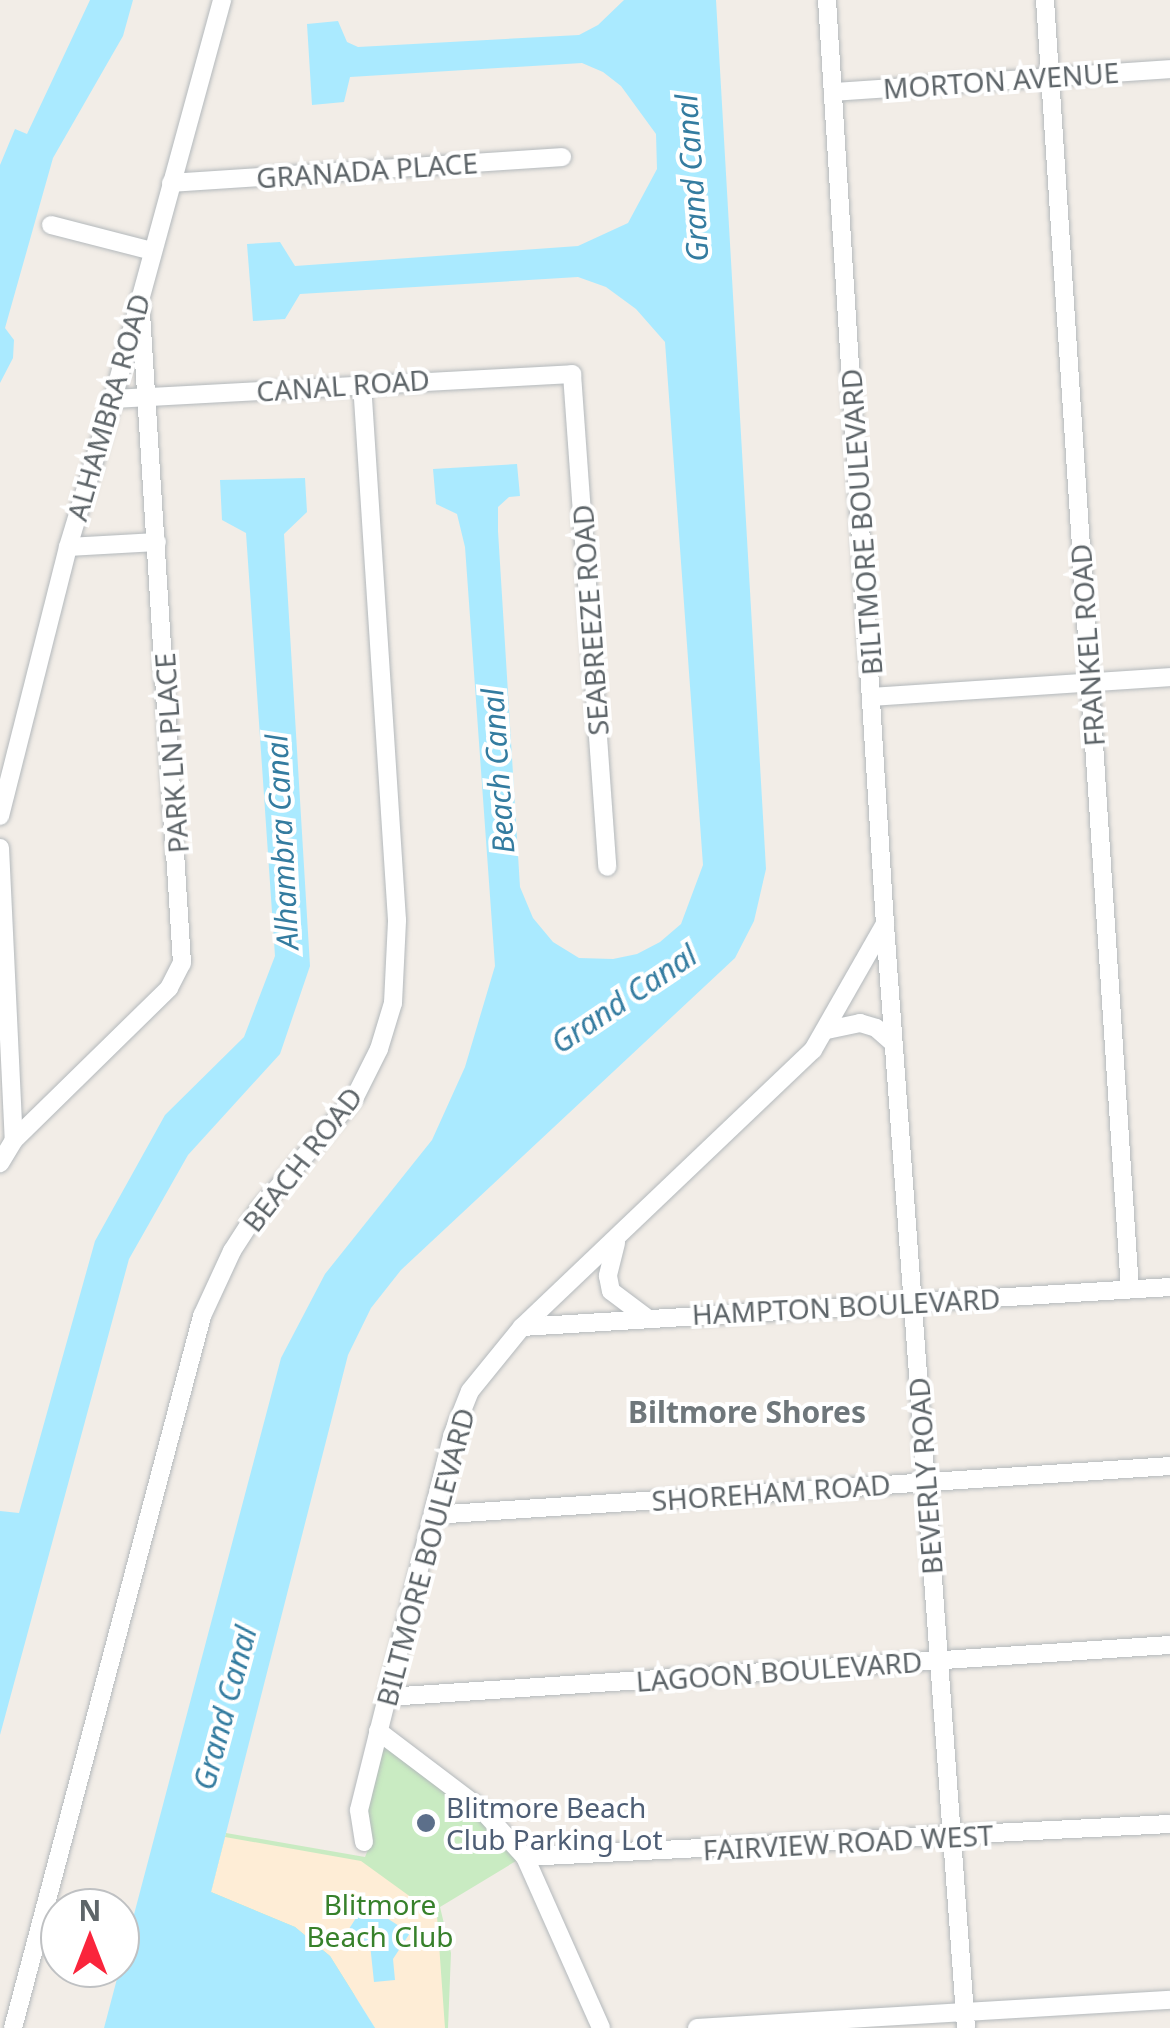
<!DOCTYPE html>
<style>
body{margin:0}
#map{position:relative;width:1170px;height:2028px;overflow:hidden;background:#f2ede7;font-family:"Noto Sans",sans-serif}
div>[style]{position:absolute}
.green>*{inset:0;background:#c9ebc2}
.sand>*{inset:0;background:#feedd6}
.water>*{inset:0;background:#aaeaff}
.roads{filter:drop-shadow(0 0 2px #b4b9bc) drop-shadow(0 0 2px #b4b9bc)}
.street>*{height:18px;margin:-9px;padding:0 9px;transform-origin:9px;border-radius:9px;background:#fff}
.dots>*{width:28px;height:28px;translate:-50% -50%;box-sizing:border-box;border:5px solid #fff;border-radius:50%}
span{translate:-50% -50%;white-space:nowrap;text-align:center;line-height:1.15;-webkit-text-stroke:8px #fff;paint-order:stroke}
.street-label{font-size:28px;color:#5e6569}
.service-label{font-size:28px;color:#4e5e75}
.left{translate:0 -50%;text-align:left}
.park-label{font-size:28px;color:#37812b}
.water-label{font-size:30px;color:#347ca0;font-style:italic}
.neighbourhood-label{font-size:30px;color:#6f777b;font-weight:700}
.north{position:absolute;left:40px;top:1888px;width:100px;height:100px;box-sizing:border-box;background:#fff;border:2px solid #bfc1c3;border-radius:50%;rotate:0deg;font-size:28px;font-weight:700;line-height:40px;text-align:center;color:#5e6569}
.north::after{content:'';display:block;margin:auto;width:35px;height:45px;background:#fa253c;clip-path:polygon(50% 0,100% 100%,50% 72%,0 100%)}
</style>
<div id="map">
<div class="green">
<i style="clip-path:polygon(381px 1736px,496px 1827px,521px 1858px,440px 1907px,451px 1953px,448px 2028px,375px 2028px,362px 2001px,211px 1892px,226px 1833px,365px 1857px,369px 1847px,362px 1822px)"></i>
</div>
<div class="sand">
<i style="clip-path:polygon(225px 1837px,361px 1861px,437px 1916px,445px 2028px,375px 2028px,330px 1956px,295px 1927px,211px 1892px)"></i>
</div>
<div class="water">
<i style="clip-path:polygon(90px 0,133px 0,123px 36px,53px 158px,5px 328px,14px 340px,13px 358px,0 383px,0 165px,15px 129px,27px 134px)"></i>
<i style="clip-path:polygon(624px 0,716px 0,766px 869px,754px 921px,735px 958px,401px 1270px,371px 1308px,348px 1355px,211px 1892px,295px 1927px,330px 1956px,375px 2028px,104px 2028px,281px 1358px,325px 1274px,432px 1140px,465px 1067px,495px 966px,465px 547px,457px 514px,436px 504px,433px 469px,517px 464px,520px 496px,509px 497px,498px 507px,498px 531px,520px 887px,533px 918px,553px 942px,579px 958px,613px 959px,637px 954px,660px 942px,681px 924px,703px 865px,665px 342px,636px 309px,606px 287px,578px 277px,300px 294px,285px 319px,253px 321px,247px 244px,280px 242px,295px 266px,578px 246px,628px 223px,657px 169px,656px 134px,621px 86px,603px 72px,582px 63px,350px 77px,344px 102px,312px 105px,307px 24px,338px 21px,347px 42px,358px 47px,579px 35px,598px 25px)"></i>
<i style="clip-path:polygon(305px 478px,307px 512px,284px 534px,310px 966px,280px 1054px,188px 1155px,129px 1259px,0 1735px,0 1511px,19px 1513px,95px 1241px,165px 1115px,244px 1037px,275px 956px,246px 533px,222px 520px,220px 480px)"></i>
<i style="clip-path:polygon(365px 1904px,410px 1933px,393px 1959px,395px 1980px,374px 1982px,370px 1944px,347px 1932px)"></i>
</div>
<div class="roads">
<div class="street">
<i style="left:1045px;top:0;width:1292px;rotate:86.23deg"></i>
<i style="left:833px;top:92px;width:338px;rotate:-3.9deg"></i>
<i style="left:171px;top:183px;width:392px;rotate:-3.8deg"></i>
<i style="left:51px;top:225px;width:104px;rotate:14.4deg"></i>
<i style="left:113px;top:399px;width:460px;rotate:-3.1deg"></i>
<i style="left:572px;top:374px;width:494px;rotate:85.9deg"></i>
<i style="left:68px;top:547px;width:89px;rotate:-3.2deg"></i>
<i style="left:872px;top:697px;width:299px;rotate:-3.8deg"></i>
<i style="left:0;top:816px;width:277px;rotate:-75.8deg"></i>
<i style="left:68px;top:547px;width:155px;rotate:-73.1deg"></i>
<i style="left:113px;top:399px;width:414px;rotate:-74.7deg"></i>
<i style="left:0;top:848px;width:292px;rotate:87.3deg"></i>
<i style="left:14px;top:1140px;width:27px;rotate:121deg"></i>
<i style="left:885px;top:925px;width:1106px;rotate:85.8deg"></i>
<i style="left:827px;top:1030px;width:34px;rotate:-12deg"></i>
<i style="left:860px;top:1023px;width:17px;rotate:17deg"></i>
<i style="left:876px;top:1028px;width:23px;rotate:41deg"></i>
<i style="left:14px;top:1140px;width:217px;rotate:-44.4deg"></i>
<i style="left:169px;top:988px;width:28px;rotate:-63deg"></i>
<i style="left:182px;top:963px;width:666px;rotate:-93.61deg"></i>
<i style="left:616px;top:1243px;width:34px;rotate:104deg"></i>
<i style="left:608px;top:1276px;width:15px;rotate:79deg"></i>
<i style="left:611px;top:1291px;width:45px;rotate:36.9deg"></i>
<i style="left:522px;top:1327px;width:649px;rotate:-3.53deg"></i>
<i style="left:433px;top:1515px;width:739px;rotate:-3.8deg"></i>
<i style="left:387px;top:1697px;width:785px;rotate:-3.8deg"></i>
<i style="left:378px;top:1731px;width:129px;rotate:37.1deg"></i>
<i style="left:481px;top:1809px;width:65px;rotate:47.5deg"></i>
<i style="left:525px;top:1857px;width:187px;rotate:66deg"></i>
<i style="left:364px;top:1842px;width:32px;rotate:-99deg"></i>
<i style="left:359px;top:1810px;width:385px;rotate:-76deg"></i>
<i style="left:452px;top:1436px;width:48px;rotate:-68.2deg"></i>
<i style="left:470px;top:1391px;width:82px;rotate:-50.9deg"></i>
<i style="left:522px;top:1327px;width:402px;rotate:-43.6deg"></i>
<i style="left:813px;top:1050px;width:145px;rotate:-60.3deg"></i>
<i style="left:885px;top:924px;width:926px;rotate:-93.59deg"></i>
<i style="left:525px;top:1857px;width:646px;rotate:-2.93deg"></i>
<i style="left:13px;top:2028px;width:737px;rotate:-75.13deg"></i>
<i style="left:202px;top:1316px;width:72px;rotate:-65.2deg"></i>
<i style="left:232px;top:1251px;width:46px;rotate:-57.3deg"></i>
<i style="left:257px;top:1212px;width:151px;rotate:-49.6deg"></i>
<i style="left:355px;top:1097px;width:54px;rotate:-63.4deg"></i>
<i style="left:379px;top:1049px;width:48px;rotate:-73.1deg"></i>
<i style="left:393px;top:1003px;width:83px;rotate:-87.2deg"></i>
<i style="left:397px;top:920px;width:538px;rotate:-93.73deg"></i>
<i style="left:697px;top:2028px;width:474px;rotate:-3.4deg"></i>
</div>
</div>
<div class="dots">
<i style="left:426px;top:1823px;background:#5c6f8a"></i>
</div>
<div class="street-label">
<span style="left:1001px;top:80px;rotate:-4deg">MORTON AVENUE</span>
<span style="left:367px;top:170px;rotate:-4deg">GRANADA PLACE</span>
<span style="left:343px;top:385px;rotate:-4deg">CANAL ROAD</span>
<span style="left:108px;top:407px;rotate:-74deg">ALHAMBRA ROAD</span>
<span style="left:861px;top:522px;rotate:-94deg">BILTMORE BOULEVARD</span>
<span style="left:590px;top:620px;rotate:-94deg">SEABREEZE ROAD</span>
<span style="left:1087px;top:645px;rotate:-94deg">FRANKEL ROAD</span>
<span style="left:171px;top:753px;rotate:-94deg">PARK LN PLACE</span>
<span style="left:302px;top:1159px;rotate:-52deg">BEACH ROAD</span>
<span style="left:846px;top:1306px;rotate:-3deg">HAMPTON BOULEVARD</span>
<span style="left:925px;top:1476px;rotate:-94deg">BEVERLY ROAD</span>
<span style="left:771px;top:1492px;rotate:-4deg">SHOREHAM ROAD</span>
<span style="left:425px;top:1557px;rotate:-75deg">BILTMORE BOULEVARD</span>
<span style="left:779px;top:1671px;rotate:-4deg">LAGOON BOULEVARD</span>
<span style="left:848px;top:1842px;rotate:-3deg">FAIRVIEW ROAD WEST</span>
</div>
<div class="service-label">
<span class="left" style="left:446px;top:1823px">Blitmore Beach<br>Club Parking Lot</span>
</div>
<div class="park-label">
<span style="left:380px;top:1920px">Blitmore<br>Beach Club</span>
</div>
<div class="water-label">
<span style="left:692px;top:178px;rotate:-94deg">Grand Canal</span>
<span style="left:498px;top:771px;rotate:-94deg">Beach Canal</span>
<span style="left:282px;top:842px;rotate:-93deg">Alhambra Canal</span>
<span style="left:624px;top:999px;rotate:-34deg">Grand Canal</span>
<span style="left:225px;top:1708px;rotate:-75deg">Grand Canal</span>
</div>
<div class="neighbourhood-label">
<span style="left:747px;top:1412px">Biltmore Shores</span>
</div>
<div class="north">N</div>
</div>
